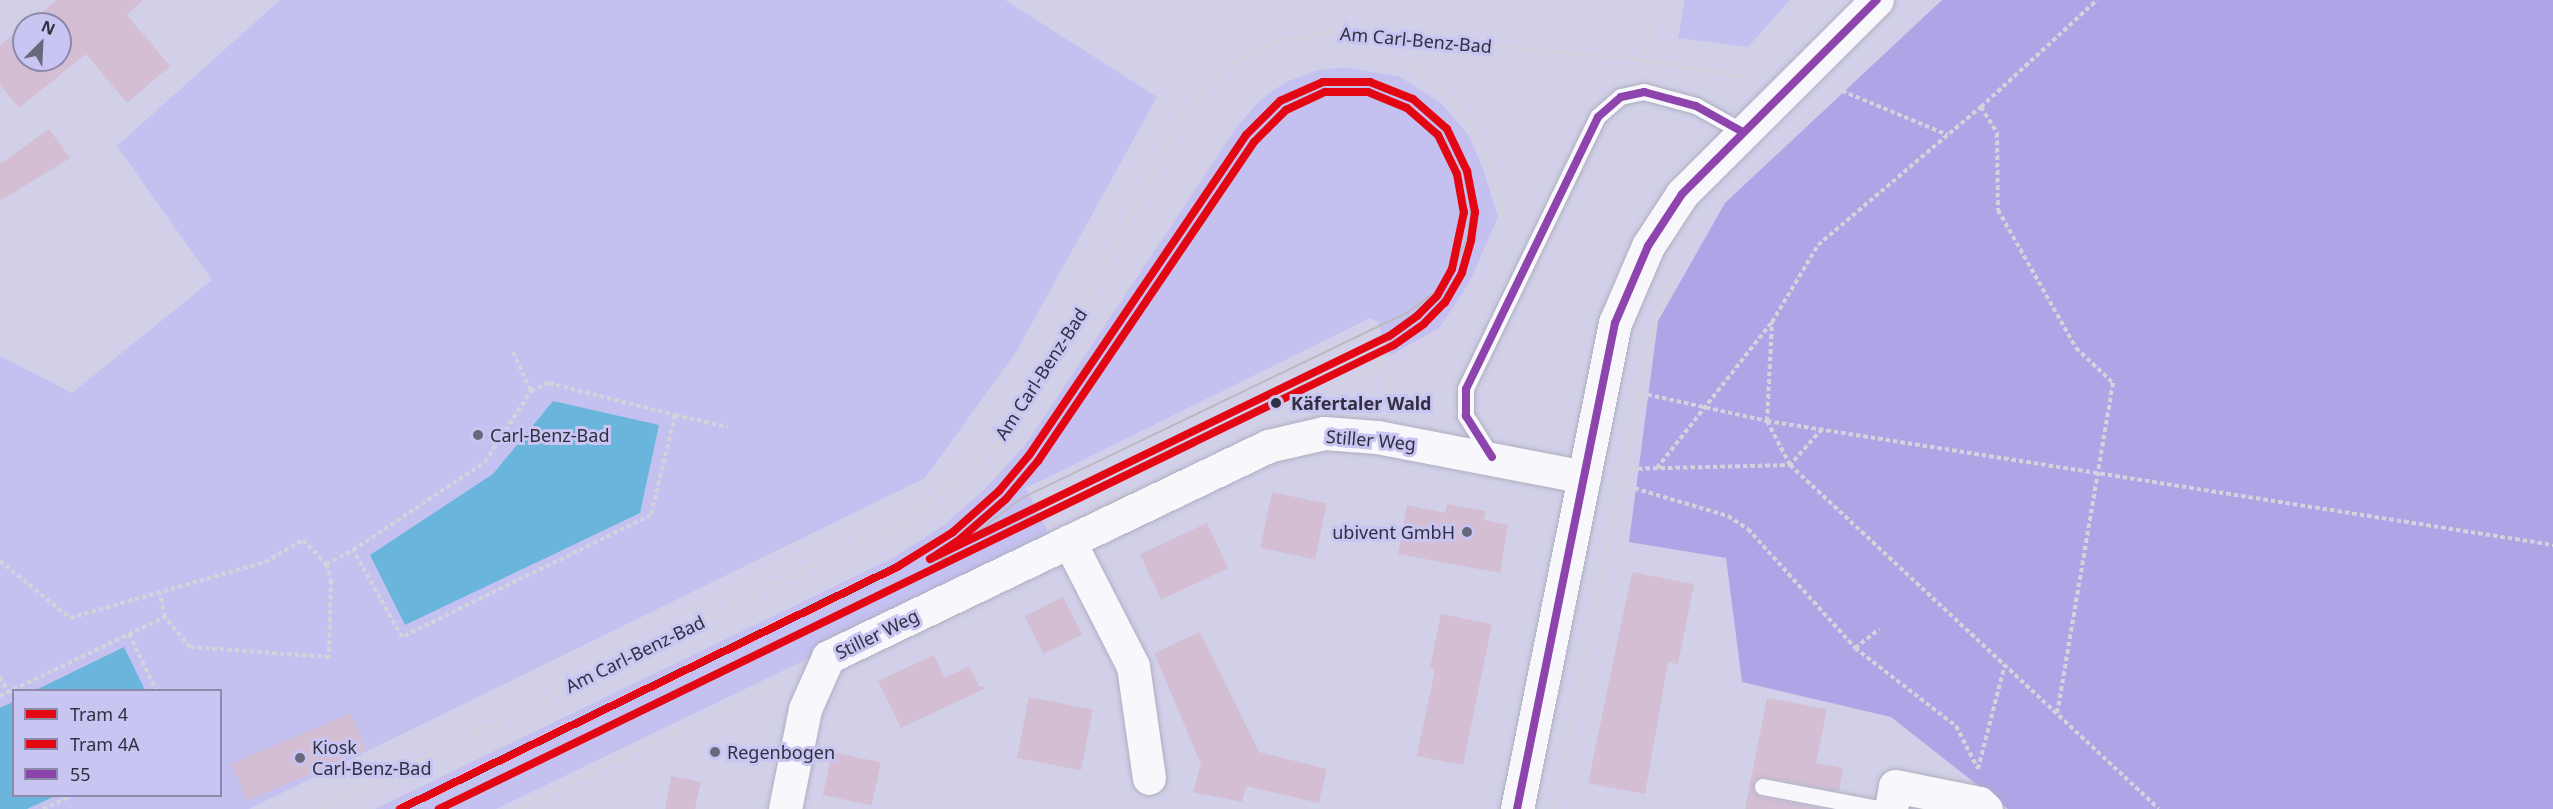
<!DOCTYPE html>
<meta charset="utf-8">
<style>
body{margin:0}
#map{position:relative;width:2553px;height:809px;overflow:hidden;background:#d1d0e8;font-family:"Noto Sans",sans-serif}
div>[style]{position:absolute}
.green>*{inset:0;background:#c4c0f0}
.forest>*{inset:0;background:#aea5e6}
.water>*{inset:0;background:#69b5db}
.building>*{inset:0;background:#d4bed4;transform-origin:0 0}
.path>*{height:4px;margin-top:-2px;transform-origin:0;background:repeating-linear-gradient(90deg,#d4d3db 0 4.5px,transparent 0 7.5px)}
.roads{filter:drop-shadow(0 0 2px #afaec1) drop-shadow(0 0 2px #afaec1)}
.lane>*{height:16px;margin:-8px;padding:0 8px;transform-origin:8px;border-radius:8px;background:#f8f8fc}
.street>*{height:33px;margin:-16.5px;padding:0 16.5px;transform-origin:16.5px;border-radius:16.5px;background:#f8f8fc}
.secondary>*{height:33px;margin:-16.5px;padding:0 16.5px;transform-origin:16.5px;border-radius:16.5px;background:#f8f8fc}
.tram>*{height:1.5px;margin:-0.75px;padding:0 0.75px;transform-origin:0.75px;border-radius:0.75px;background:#babac0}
.bus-1>*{height:8px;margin:-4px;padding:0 4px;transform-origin:4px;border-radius:4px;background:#8e44ad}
.tram-1>*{height:8px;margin:-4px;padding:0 4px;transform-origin:4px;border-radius:4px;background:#e30613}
.tram-2>*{height:8px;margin:-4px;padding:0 4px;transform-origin:4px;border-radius:4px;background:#e30613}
.dots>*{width:16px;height:16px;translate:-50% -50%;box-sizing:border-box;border:3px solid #c9c5f2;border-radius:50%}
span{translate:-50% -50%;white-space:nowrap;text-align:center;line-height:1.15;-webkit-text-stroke:6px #c9c5f2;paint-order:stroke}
.street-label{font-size:18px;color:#312f40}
.stop-label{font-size:18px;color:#312f40;font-weight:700}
.left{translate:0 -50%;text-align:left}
.poi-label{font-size:18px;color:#312f40}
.right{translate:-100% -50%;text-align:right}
.legend{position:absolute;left:12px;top:689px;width:210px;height:108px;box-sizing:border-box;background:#c9c5f2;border:2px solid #8c89ab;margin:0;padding:8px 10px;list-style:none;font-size:18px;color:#312f40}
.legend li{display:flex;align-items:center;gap:12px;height:30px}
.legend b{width:30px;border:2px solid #8c89ab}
.north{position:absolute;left:12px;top:12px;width:60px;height:60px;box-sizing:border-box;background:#c9c5f2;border:2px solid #8c89ab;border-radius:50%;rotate:24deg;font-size:16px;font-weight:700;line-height:24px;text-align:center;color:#312f40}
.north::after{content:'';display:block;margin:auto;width:21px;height:27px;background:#69677b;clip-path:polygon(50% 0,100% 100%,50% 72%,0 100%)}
</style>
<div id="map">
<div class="green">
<i style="clip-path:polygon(evenodd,280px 0,1005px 0,1157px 97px,1016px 352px,925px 478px,249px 809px,0 809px,0 356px,72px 393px,212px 280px,117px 146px,280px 0,14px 690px,220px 690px,220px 796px,14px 796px,14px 690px)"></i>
<i style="clip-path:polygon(1685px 0,1790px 0,1748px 47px,1678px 38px)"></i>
<i style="clip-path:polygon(1345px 67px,1400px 77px,1441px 103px,1469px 136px,1483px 169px,1498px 217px,1469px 283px,1440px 327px,1390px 356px,1377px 321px,1370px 318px,1026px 488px,1052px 541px,496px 809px,375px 809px,893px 558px,944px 525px,984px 490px,1026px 444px,1237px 127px,1260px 100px,1286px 82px,1315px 71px)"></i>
</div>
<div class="forest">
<i style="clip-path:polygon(1942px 0,2553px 0,2553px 809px,2008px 809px,1891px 717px,1742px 682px,1726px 558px,1629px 542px,1658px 321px,1725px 203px)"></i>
</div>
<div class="water">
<i style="clip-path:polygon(553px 401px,659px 425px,640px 513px,405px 625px,370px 555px,493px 474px)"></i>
<i style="clip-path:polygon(124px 647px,145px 690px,36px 690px)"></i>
<i style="clip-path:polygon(13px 702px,14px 796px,55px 796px,27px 809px,0 809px,0 708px)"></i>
</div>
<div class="building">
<i style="clip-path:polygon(57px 0,143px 0,127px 15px,170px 66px,127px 103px,86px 54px,19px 108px,0 85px,0 45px,24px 26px,24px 60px,60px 60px,60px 24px,27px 24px)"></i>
<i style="clip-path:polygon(49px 129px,70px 158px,0 201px,0 164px)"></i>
<i style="left:1272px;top:492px;width:56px;height:57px;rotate:12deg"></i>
<i style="clip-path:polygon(1447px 504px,1486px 511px,1484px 520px,1508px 525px,1500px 573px,1398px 554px,1407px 505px,1445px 513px)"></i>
<i style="left:1207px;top:523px;width:50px;height:74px;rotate:65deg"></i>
<i style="clip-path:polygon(1632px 572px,1694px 584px,1678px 664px,1668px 662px,1645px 794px,1588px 783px)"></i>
<i style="left:1063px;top:597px;width:42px;height:43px;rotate:63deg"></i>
<i style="clip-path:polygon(1441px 614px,1492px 624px,1463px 765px,1417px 756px,1435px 669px,1430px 668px)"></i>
<i style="clip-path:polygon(1200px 632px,1259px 752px,1327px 769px,1319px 803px,1246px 786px,1242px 802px,1193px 792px,1201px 764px,1154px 653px)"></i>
<i style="clip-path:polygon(934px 655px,945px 678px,969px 666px,979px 686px,986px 688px,901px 728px,878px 681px)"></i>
<i style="left:1029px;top:697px;width:65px;height:62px;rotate:11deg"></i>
<i style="clip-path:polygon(1767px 698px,1827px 709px,1816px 763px,1843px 768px,1839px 791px,1764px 777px,1755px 781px,1753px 791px,1761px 797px,1822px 809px,1745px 809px)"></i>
<i style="left:351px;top:713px;width:40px;height:130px;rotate:67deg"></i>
<i style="left:832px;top:752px;width:50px;height:44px;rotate:12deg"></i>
<i style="clip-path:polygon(671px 776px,701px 782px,695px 809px,665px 809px)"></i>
</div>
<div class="path">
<i style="left:1657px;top:0;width:61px;rotate:102.2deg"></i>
<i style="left:1644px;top:60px;width:109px;rotate:9.5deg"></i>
<i style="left:1909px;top:12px;width:17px;rotate:-45deg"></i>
<i style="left:1409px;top:63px;width:66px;rotate:40.7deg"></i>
<i style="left:1459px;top:106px;width:20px;rotate:53deg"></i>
<i style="left:1471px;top:122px;width:60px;rotate:67.3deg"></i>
<i style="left:1494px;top:177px;width:30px;rotate:75deg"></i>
<i style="left:1502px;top:206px;width:12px;rotate:99deg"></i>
<i style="left:1835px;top:88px;width:122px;rotate:22.6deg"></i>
<i style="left:1981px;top:107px;width:31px;rotate:58deg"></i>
<i style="left:1997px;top:133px;width:77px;rotate:89.3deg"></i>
<i style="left:1998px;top:210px;width:159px;rotate:60.5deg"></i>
<i style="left:2076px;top:348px;width:51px;rotate:43.4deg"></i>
<i style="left:2113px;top:383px;width:335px;rotate:99.6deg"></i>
<i style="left:1371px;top:343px;width:45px;rotate:63.4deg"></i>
<i style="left:1391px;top:383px;width:24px;rotate:105deg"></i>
<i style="left:513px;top:352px;width:43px;rotate:65.2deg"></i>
<i style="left:1348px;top:380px;width:38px;rotate:-25deg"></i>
<i style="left:549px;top:383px;width:130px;rotate:14.3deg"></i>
<i style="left:675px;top:415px;width:103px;rotate:103.5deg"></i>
<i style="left:651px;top:515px;width:277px;rotate:153.9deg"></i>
<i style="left:402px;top:637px;width:100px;rotate:-119.4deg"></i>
<i style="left:353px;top:550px;width:159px;rotate:-33.7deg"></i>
<i style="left:485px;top:462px;width:85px;rotate:-57.1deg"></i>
<i style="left:531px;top:391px;width:20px;rotate:-24deg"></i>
<i style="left:1640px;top:393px;width:130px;rotate:12.4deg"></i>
<i style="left:1767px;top:421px;width:796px;rotate:8.97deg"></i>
<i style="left:675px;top:415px;width:54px;rotate:12.8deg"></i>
<i style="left:1822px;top:429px;width:48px;rotate:131.6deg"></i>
<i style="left:1790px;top:465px;width:50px;rotate:-117.6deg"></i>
<i style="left:1767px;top:421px;width:99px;rotate:-87.1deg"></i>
<i style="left:1772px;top:322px;width:90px;rotate:-59.1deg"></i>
<i style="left:1818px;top:245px;width:214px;rotate:-40.3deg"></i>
<i style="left:1981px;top:107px;width:158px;rotate:-42.7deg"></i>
<i style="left:1657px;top:468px;width:184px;rotate:-51.8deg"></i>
<i style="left:1623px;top:469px;width:167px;rotate:-1.4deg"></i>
<i style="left:1790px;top:465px;width:504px;rotate:42.99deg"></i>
<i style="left:1620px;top:484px;width:113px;rotate:16.5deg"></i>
<i style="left:1728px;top:516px;width:24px;rotate:33deg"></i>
<i style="left:1748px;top:529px;width:160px;rotate:48deg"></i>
<i style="left:1855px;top:648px;width:128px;rotate:37.7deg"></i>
<i style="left:1956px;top:726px;width:48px;rotate:62.9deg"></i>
<i style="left:1049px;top:499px;width:17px;rotate:65deg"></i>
<i style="left:0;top:561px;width:90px;rotate:39.2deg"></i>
<i style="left:70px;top:618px;width:203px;rotate:-16deg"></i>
<i style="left:265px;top:562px;width:44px;rotate:-30.1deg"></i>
<i style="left:303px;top:540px;width:33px;rotate:46deg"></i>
<i style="left:326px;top:564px;width:17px;rotate:73deg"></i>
<i style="left:331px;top:580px;width:77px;rotate:91.5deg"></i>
<i style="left:329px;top:657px;width:139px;rotate:-175.9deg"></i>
<i style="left:190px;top:647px;width:39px;rotate:-130deg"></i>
<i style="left:326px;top:564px;width:30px;rotate:-27deg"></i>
<i style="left:129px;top:634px;width:62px;rotate:64.3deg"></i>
<i style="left:1855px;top:648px;width:31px;rotate:-38deg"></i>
<i style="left:0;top:677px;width:17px;rotate:62deg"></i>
<i style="left:0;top:696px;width:183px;rotate:-25.6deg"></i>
<i style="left:165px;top:617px;width:24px;rotate:-102deg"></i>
<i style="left:1978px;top:769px;width:108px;rotate:-75.6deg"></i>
<i style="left:43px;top:809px;width:31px;rotate:-25deg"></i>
<i style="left:321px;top:809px;width:651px;rotate:-26.25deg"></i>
<i style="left:905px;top:521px;width:124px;rotate:-39.7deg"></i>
<i style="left:1000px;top:442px;width:139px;rotate:-57.3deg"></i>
<i style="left:1075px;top:325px;width:230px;rotate:-63.1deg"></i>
<i style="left:1179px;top:120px;width:69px;rotate:-49.1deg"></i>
<i style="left:1224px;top:68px;width:56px;rotate:-27.5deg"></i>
<i style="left:1274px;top:42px;width:59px;rotate:-9.8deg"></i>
<i style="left:1332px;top:32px;width:313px;rotate:5.1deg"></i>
<i style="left:1644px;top:60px;width:7px;rotate:90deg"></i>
<i style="left:516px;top:809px;width:295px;rotate:-26deg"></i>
<i style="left:1554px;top:809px;width:489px;rotate:-78.4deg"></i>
<i style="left:1652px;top:330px;width:60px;rotate:-67.3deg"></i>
</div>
<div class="roads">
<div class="lane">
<i style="left:1492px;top:457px;width:49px;rotate:-122.4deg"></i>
<i style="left:1466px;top:416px;width:27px;rotate:-90deg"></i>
<i style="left:1466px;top:389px;width:302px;rotate:-64.1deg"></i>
<i style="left:1598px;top:117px;width:30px;rotate:-41deg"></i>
<i style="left:1621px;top:97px;width:24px;rotate:-12deg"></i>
<i style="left:1644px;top:92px;width:54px;rotate:15.1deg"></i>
<i style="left:1696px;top:106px;width:54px;rotate:29deg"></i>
<i style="left:1763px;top:787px;width:117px;rotate:10.8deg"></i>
</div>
<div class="street">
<i style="left:1069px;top:541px;width:140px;rotate:62.9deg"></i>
<i style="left:1133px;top:666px;width:113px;rotate:81.9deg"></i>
<i style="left:785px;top:809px;width:102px;rotate:-78.7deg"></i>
<i style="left:805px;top:709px;width:57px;rotate:-66.1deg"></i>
<i style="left:828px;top:657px;width:488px;rotate:-25.6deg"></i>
<i style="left:1268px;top:446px;width:57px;rotate:-13.1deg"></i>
<i style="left:1324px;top:433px;width:53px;rotate:4.3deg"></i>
<i style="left:1377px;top:437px;width:211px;rotate:10.9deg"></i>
<i style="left:1891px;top:809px;width:23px;rotate:-80deg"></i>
<i style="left:1895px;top:786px;width:86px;rotate:11.4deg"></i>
<i style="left:1979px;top:803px;width:9px;rotate:41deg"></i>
</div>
<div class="secondary">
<i style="left:1517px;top:809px;width:496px;rotate:-78.6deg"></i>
<i style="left:1615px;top:323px;width:84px;rotate:-66.8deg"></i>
<i style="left:1648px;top:246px;width:62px;rotate:-56.8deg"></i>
<i style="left:1682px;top:194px;width:275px;rotate:-44.9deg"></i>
</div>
</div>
<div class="tram">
<i style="left:924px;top:573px;width:123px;rotate:-37.4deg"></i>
<i style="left:1022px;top:498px;width:427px;rotate:-25.7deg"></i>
<i style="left:1407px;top:313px;width:34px;rotate:-37deg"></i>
<i style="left:1434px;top:293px;width:32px;rotate:-51deg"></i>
<i style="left:1454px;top:268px;width:35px;rotate:-66deg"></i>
<i style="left:1468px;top:236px;width:24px;rotate:-83deg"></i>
<i style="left:1471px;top:212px;width:41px;rotate:-95.6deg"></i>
</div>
<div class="bus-1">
<i style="left:1492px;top:457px;width:49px;rotate:-122.4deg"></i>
<i style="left:1466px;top:416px;width:27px;rotate:-90deg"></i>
<i style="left:1466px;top:389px;width:302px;rotate:-64.1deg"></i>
<i style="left:1598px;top:117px;width:30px;rotate:-41deg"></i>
<i style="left:1621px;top:97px;width:24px;rotate:-12deg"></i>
<i style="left:1644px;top:92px;width:54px;rotate:15.1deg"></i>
<i style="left:1696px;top:106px;width:54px;rotate:29deg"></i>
<i style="left:1517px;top:809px;width:496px;rotate:-78.6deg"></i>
<i style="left:1615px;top:323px;width:84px;rotate:-66.8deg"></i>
<i style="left:1648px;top:246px;width:62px;rotate:-56.8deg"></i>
<i style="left:1682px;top:194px;width:275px;rotate:-44.9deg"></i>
</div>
<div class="tram-1">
<i style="left:400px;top:809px;width:553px;rotate:-25.96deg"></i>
<i style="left:897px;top:567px;width:66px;rotate:-32deg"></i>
<i style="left:953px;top:532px;width:62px;rotate:-41.7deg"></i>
<i style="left:999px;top:491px;width:48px;rotate:-50deg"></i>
<i style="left:1030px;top:454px;width:385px;rotate:-55.9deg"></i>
<i style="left:1246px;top:135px;width:48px;rotate:-45deg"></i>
<i style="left:1280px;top:101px;width:47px;rotate:-23.8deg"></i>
<i style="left:1323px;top:82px;width:47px"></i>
<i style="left:1370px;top:82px;width:46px;rotate:21.6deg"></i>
<i style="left:1413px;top:99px;width:45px;rotate:41.4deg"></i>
<i style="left:1447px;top:129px;width:47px;rotate:64.5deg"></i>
<i style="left:1467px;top:171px;width:42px;rotate:79deg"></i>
<i style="left:1475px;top:212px;width:29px;rotate:98deg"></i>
<i style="left:1471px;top:241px;width:33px;rotate:106deg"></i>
<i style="left:1462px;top:273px;width:34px;rotate:120deg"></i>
<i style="left:1445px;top:302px;width:30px;rotate:134deg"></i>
<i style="left:1424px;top:324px;width:37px;rotate:145deg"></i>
<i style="left:1394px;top:345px;width:1062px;rotate:154.09deg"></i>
</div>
<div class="tram-2">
<i style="left:1325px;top:92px;width:43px"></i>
<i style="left:1368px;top:92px;width:42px;rotate:22.3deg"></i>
<i style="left:1407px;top:108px;width:41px;rotate:41.1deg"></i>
<i style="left:1438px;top:135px;width:43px;rotate:64deg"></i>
<i style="left:1457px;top:174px;width:39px;rotate:80deg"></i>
<i style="left:1464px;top:212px;width:58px;rotate:101.9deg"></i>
<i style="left:1452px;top:269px;width:31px;rotate:119deg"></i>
<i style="left:1437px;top:296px;width:28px;rotate:135deg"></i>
<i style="left:1417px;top:316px;width:34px;rotate:144deg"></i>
<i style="left:1389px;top:336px;width:510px;rotate:154.09deg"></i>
<i style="left:930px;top:559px;width:35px;rotate:-33deg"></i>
<i style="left:959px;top:540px;width:62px;rotate:-41.1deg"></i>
<i style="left:1006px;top:499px;width:50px;rotate:-49.9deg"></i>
<i style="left:1038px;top:461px;width:385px;rotate:-55.9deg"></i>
<i style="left:1254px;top:142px;width:45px;rotate:-45deg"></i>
<i style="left:1286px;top:110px;width:43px;rotate:-24.8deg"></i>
</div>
<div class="dots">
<i style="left:1276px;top:403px;background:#312f40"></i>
<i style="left:478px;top:435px;background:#69677b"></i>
<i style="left:1467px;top:532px;background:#69677b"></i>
<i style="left:715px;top:752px;background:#69677b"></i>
<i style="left:300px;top:758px;background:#69677b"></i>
</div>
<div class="street-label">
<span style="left:1416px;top:40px;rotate:5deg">Am Carl-Benz-Bad</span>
<span style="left:1041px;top:374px;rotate:-57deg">Am Carl-Benz-Bad</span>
<span style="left:1371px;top:440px;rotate:5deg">Stiller Weg</span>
<span style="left:877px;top:634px;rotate:-26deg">Stiller Weg</span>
<span style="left:635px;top:654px;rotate:-26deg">Am Carl-Benz-Bad</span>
</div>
<div class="stop-label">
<span class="left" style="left:1291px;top:403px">Käfertaler Wald</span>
</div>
<div class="poi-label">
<span class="left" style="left:490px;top:435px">Carl-Benz-Bad</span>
<span class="right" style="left:1455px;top:532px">ubivent GmbH</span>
<span class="left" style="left:312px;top:758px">Kiosk<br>Carl-Benz-Bad</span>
<span class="left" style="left:727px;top:752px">Regenbogen</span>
</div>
<ul class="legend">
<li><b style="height:8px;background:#e30613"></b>Tram 4</li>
<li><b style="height:8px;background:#e30613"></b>Tram 4A</li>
<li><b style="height:8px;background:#8e44ad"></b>55</li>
</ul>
<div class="north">N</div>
</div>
